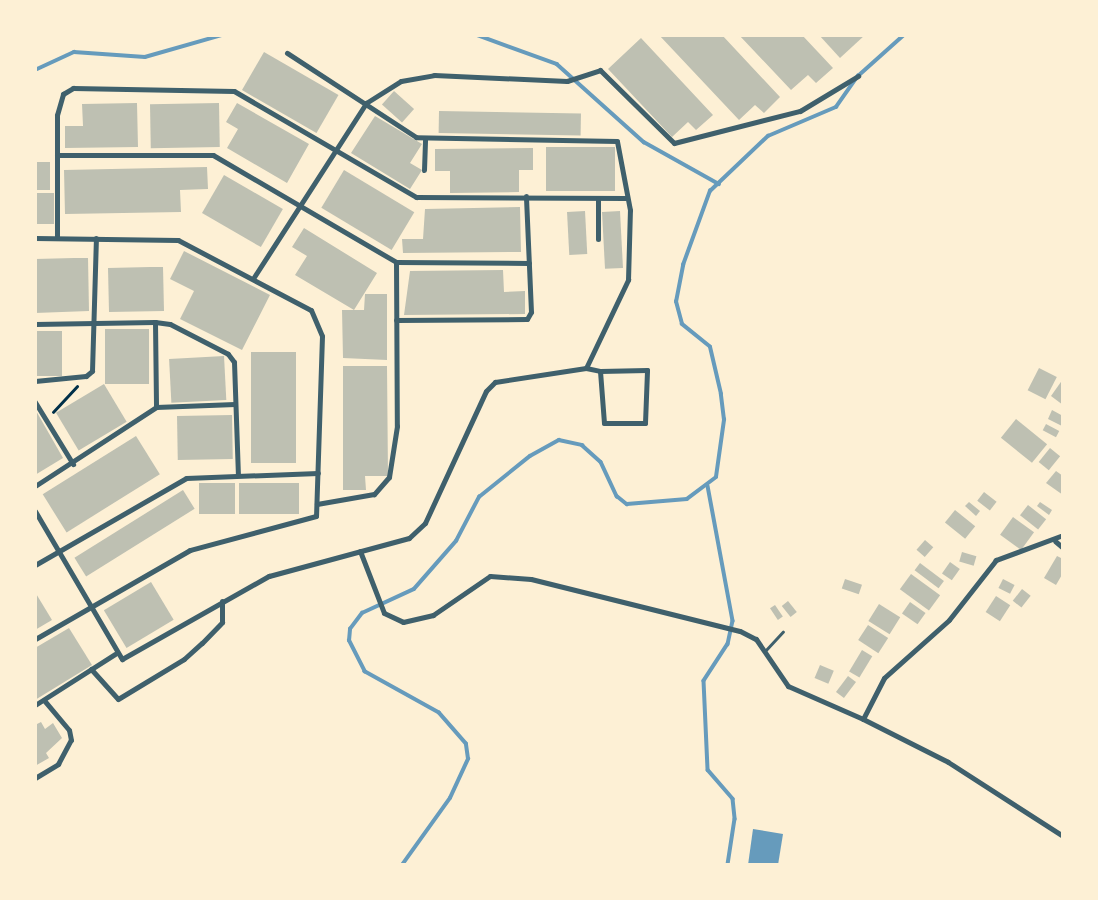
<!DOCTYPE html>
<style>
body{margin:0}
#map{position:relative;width:1098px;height:900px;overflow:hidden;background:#fdf0d5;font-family:"PT Sans",sans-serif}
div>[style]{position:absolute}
.water>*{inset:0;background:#669bbc}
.stream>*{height:3.5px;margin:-1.75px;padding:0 1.75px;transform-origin:1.75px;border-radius:1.75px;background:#669bbc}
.building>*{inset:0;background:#bec0b2;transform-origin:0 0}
.path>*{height:2.5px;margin:-1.25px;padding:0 1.25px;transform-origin:1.25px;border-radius:1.25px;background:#003049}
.service>*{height:2.5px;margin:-1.25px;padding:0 1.25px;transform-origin:1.25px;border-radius:1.25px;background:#3f606c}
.minor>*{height:5px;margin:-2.5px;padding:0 2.5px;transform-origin:2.5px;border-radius:2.5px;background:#3f606c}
span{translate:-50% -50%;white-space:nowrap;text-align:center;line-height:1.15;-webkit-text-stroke:7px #fdf0d5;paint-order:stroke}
.frame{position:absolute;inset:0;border:37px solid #fdf0d5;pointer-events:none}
</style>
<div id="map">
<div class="water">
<i style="clip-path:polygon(753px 829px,783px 834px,778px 865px,748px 865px)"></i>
</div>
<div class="stream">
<i style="left:477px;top:35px;width:85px;rotate:19.9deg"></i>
<i style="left:557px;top:64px;width:117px;rotate:41.9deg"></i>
<i style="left:644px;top:142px;width:86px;rotate:29.2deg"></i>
<i style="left:35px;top:70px;width:43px;rotate:-24.8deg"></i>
<i style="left:74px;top:52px;width:71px;rotate:4deg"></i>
<i style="left:145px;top:57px;width:80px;rotate:-15.9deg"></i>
<i style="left:708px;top:486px;width:137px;rotate:79.5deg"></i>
<i style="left:733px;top:621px;width:24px;rotate:102deg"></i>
<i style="left:728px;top:644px;width:44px;rotate:123deg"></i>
<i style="left:704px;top:681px;width:89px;rotate:87.4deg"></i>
<i style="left:708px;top:770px;width:38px;rotate:49deg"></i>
<i style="left:733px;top:799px;width:20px;rotate:84deg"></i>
<i style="left:735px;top:819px;width:47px;rotate:98.7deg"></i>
<i style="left:402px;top:865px;width:82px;rotate:-54.4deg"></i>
<i style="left:450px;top:798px;width:43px;rotate:-65.2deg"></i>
<i style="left:468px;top:759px;width:15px;rotate:-98deg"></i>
<i style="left:466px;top:744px;width:41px;rotate:-131.1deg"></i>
<i style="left:439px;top:713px;width:85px;rotate:-151deg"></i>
<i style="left:365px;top:672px;width:35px;rotate:-117deg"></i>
<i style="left:349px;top:641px;width:12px;rotate:-85deg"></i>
<i style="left:350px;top:629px;width:20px;rotate:-53deg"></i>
<i style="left:362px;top:613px;width:57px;rotate:-24.8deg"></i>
<i style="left:414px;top:589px;width:64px;rotate:-48.8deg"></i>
<i style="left:456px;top:541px;width:50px;rotate:-62.4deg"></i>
<i style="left:479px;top:497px;width:65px;rotate:-38.8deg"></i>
<i style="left:530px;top:456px;width:33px;rotate:-29deg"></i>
<i style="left:559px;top:440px;width:24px;rotate:12deg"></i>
<i style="left:582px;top:445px;width:25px;rotate:42deg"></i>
<i style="left:601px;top:462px;width:38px;rotate:65deg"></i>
<i style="left:617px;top:496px;width:13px;rotate:39deg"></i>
<i style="left:627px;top:504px;width:60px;rotate:-4.8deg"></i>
<i style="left:687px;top:499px;width:36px;rotate:-37deg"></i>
<i style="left:716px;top:477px;width:58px;rotate:-82deg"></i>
<i style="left:724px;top:420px;width:26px;rotate:-97deg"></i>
<i style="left:721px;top:394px;width:48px;rotate:-103.2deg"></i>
<i style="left:710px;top:347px;width:36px;rotate:-141deg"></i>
<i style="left:682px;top:324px;width:23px;rotate:-105deg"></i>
<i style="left:676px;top:302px;width:38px;rotate:-79deg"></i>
<i style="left:683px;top:265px;width:79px;rotate:-70deg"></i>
<i style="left:710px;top:191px;width:80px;rotate:-43.5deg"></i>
<i style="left:768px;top:136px;width:74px;rotate:-23.1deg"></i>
<i style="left:836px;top:107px;width:38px;rotate:-55deg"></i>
<i style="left:858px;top:76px;width:62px;rotate:-41.7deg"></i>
</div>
<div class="building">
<i style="clip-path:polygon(659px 35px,722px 35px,780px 97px,764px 113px,755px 105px,739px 120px)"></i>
<i style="clip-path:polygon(739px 35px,802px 35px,833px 68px,816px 83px,808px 75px,791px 90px)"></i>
<i style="clip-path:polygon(819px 35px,865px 35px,840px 58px)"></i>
<i style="clip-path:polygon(641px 38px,713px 115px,696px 130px,688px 122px,672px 137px,608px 69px)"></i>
<i style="left:264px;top:52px;width:86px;height:44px;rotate:30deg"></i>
<i style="left:394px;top:91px;width:27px;height:18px;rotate:42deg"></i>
<i style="clip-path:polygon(137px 103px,138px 147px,65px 148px,65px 126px,83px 126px,82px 104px)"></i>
<i style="left:219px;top:103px;width:44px;height:69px;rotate:89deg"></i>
<i style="clip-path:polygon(237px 103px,309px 144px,287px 183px,227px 148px,238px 129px,226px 122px)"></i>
<i style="left:439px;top:111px;width:142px;height:22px;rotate:1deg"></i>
<i style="clip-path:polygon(375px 116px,422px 144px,410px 163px,422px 170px,410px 189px,351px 153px)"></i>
<i style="left:546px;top:147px;width:69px;height:44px"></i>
<i style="clip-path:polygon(533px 148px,533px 170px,519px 170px,519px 192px,450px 193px,450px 171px,435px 171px,435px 149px)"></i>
<i style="left:35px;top:162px;width:15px;height:28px"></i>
<i style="clip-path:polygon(207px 167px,208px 189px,180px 190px,181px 212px,65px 214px,64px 170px)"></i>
<i style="left:344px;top:170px;width:82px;height:44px;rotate:31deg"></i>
<i style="left:224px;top:175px;width:68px;height:44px;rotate:30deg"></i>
<i style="left:35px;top:193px;width:19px;height:31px"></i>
<i style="clip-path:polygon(520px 207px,521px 252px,403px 253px,402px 239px,423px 239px,425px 209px)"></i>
<i style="left:585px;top:211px;width:43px;height:18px;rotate:87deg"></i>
<i style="left:620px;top:211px;width:57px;height:18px;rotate:87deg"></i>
<i style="clip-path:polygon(304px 228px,377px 273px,354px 310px,295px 275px,307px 256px,292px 247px)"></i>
<i style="clip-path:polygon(184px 251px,270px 295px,242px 350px,180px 319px,194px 291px,170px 279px)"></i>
<i style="clip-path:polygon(74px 258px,88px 258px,89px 311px,35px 313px,35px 259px)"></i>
<i style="clip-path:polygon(150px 267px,163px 267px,164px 311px,109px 312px,108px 268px)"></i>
<i style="clip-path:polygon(503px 270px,504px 292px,525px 291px,525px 314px,404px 315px,410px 271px)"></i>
<i style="clip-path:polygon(365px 294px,387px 294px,387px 360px,343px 358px,342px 310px,364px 310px)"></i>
<i style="left:105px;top:329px;width:44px;height:55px"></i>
<i style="left:35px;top:331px;width:27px;height:45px"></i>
<i style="left:251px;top:352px;width:45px;height:111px"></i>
<i style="left:224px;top:356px;width:44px;height:55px;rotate:87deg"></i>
<i style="clip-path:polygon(343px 366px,387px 366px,388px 476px,365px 476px,366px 490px,343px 490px)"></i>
<i style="left:1039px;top:368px;width:20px;height:25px;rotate:27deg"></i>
<i style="clip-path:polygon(1063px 379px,1063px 405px,1051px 396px)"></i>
<i style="left:104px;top:384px;width:44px;height:56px;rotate:59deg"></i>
<i style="clip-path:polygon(35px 409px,63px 458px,35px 475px)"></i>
<i style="clip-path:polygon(1052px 410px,1063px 416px,1062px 426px,1048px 419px)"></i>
<i style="left:232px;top:415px;width:44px;height:55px;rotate:89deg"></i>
<i style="left:1016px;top:419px;width:40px;height:24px;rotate:39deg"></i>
<i style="left:1046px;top:424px;width:15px;height:7px;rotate:28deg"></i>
<i style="left:136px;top:436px;width:45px;height:110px;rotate:58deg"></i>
<i style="left:1050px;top:448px;width:13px;height:18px;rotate:39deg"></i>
<i style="clip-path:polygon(1056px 471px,1063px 476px,1063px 495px,1046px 483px)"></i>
<i style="left:199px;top:483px;width:36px;height:31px"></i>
<i style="left:239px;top:483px;width:60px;height:31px"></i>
<i style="left:183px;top:490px;width:22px;height:128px;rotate:58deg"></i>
<i style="left:984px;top:492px;width:16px;height:11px;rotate:38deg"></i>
<i style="clip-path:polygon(969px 502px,980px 511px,976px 516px,965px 506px)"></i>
<i style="clip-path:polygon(1040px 502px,1052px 510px,1049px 515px,1037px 506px)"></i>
<i style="left:1028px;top:505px;width:23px;height:13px;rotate:38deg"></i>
<i style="left:955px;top:510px;width:26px;height:16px;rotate:39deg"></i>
<i style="left:1013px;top:517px;width:26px;height:22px;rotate:36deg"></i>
<i style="left:925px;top:540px;width:11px;height:13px;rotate:41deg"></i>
<i style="left:962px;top:552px;width:15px;height:10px;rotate:16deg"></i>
<i style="clip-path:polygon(1057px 556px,1063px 559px,1063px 573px,1056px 585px,1044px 578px)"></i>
<i style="left:950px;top:562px;width:12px;height:14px;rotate:35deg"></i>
<i style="left:920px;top:563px;width:30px;height:9px;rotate:37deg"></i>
<i style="left:911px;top:574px;width:36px;height:19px;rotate:36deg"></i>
<i style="left:845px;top:579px;width:18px;height:10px;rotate:19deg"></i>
<i style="left:1003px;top:579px;width:13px;height:10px;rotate:27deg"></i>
<i style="left:151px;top:582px;width:44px;height:55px;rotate:59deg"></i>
<i style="left:1022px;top:589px;width:11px;height:15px;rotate:38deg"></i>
<i style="clip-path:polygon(35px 592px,52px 620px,35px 630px)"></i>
<i style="left:996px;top:596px;width:17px;height:19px;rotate:33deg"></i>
<i style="left:788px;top:601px;width:14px;height:8px;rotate:51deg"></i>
<i style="left:910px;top:602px;width:19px;height:14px;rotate:35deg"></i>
<i style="left:879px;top:604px;width:25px;height:20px;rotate:32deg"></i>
<i style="left:775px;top:605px;width:14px;height:6px;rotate:56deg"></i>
<i style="left:868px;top:625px;width:24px;height:18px;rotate:33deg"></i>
<i style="clip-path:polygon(69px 628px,92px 665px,35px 700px,35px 648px)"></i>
<i style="left:862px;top:650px;width:12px;height:25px;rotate:31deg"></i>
<i style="left:820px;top:665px;width:15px;height:14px;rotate:23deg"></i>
<i style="left:848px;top:676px;width:10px;height:20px;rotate:37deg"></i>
<i style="clip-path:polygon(41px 722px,45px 729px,53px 723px,62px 738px,46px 753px,49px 758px,35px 766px,35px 725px)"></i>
</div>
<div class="path">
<i style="left:53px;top:412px;width:35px;rotate:-47deg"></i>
</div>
<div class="service">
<i style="left:765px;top:651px;width:26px;rotate:-47deg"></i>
</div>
<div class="minor">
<i style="left:57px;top:155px;width:156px"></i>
<i style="left:213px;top:155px;width:212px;rotate:30.3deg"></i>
<i style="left:396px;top:262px;width:164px;rotate:89.7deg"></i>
<i style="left:397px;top:426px;width:52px;rotate:98.9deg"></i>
<i style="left:389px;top:477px;width:23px;rotate:131deg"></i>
<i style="left:374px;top:494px;width:58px;rotate:170deg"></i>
<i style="left:424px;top:170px;width:31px;rotate:-88deg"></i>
<i style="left:57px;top:237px;width:122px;rotate:-90deg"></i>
<i style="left:57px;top:115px;width:22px;rotate:-74deg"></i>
<i style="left:63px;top:94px;width:12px;rotate:-31deg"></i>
<i style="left:73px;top:88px;width:161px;rotate:1.1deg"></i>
<i style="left:234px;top:91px;width:211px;rotate:30.2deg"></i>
<i style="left:416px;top:197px;width:210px;rotate:0.3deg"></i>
<i style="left:35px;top:238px;width:143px;rotate:0.8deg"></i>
<i style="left:178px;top:240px;width:150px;rotate:27.8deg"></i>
<i style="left:311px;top:310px;width:28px;rotate:67deg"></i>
<i style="left:322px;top:336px;width:180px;rotate:91.9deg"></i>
<i style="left:316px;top:516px;width:131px;rotate:164.9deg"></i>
<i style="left:190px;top:550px;width:179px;rotate:150.1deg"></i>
<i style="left:598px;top:239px;width:40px;rotate:-90deg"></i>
<i style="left:396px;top:262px;width:133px;rotate:0.4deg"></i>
<i style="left:254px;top:277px;width:207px;rotate:-57.2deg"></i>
<i style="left:366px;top:103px;width:41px;rotate:-32.2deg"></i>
<i style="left:401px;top:81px;width:34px;rotate:-10deg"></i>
<i style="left:434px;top:75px;width:133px;rotate:2.6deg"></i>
<i style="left:567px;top:81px;width:35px;rotate:-18deg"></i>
<i style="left:600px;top:70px;width:104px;rotate:44.6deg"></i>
<i style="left:674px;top:143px;width:130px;rotate:-14.3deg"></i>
<i style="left:800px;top:111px;width:68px;rotate:-31.1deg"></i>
<i style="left:396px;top:320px;width:131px;rotate:-0.4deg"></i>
<i style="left:527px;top:319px;width:8px;rotate:-60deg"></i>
<i style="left:531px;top:312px;width:116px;rotate:-92.5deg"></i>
<i style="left:155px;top:322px;width:85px;rotate:89.3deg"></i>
<i style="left:35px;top:324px;width:120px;rotate:-1deg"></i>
<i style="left:155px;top:322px;width:15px;rotate:8deg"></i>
<i style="left:170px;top:324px;width:65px;rotate:27.3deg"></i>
<i style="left:228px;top:354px;width:10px;rotate:53deg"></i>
<i style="left:234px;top:362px;width:113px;rotate:88deg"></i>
<i style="left:586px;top:368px;width:14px;rotate:12deg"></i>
<i style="left:600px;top:371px;width:52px;rotate:85.6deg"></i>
<i style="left:604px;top:423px;width:41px"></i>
<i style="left:645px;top:423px;width:53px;rotate:-87.8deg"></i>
<i style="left:647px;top:370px;width:47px;rotate:178.8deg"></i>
<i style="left:35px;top:381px;width:51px;rotate:-5.6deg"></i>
<i style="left:86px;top:376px;width:8px;rotate:-40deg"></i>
<i style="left:92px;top:371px;width:133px;rotate:-88.3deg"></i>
<i style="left:35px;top:402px;width:73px;rotate:58.5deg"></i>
<i style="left:35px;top:486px;width:145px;rotate:-33.1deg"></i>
<i style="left:156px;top:407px;width:79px;rotate:-2.2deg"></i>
<i style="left:35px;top:511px;width:172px;rotate:59.6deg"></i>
<i style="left:122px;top:659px;width:169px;rotate:-29.5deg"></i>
<i style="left:269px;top:576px;width:145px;rotate:-15.2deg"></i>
<i style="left:409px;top:538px;width:22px;rotate:-43deg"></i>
<i style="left:425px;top:523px;width:145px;rotate:-65.2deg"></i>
<i style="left:486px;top:391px;width:13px;rotate:-45deg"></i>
<i style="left:495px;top:382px;width:92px;rotate:-8.7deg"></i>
<i style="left:586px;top:368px;width:98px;rotate:-64.5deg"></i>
<i style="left:628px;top:280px;width:70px;rotate:-88.4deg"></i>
<i style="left:630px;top:210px;width:70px;rotate:-100.7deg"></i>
<i style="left:617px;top:141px;width:201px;rotate:-178.9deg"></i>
<i style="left:416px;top:137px;width:154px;rotate:-146.9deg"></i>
<i style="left:1063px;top:535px;width:72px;rotate:159.5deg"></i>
<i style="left:996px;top:560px;width:76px;rotate:128.1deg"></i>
<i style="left:949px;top:620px;width:87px;rotate:138.3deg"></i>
<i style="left:884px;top:678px;width:46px;rotate:117.1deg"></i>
<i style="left:863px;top:719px;width:95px;rotate:26.8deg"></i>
<i style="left:948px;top:762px;width:137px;rotate:32.8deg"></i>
<i style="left:1055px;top:541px;width:11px;rotate:41deg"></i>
<i style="left:360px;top:551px;width:66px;rotate:68.8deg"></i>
<i style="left:384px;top:613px;width:21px;rotate:25deg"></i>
<i style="left:403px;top:622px;width:31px;rotate:-13deg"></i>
<i style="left:433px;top:615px;width:69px;rotate:-34.4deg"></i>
<i style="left:490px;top:576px;width:41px;rotate:4.2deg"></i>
<i style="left:531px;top:579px;width:215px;rotate:14deg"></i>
<i style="left:740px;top:631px;width:18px;rotate:27deg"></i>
<i style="left:756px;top:639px;width:57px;rotate:55.8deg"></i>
<i style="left:788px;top:686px;width:82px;rotate:23.7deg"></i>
<i style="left:35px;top:565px;width:174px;rotate:-29.9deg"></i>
<i style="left:186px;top:478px;width:132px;rotate:-2.2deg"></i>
<i style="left:91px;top:669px;width:40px;rotate:48deg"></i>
<i style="left:118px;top:699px;width:77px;rotate:-31.2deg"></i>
<i style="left:184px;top:659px;width:24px;rotate:-42deg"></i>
<i style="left:202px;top:643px;width:29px;rotate:-46deg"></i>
<i style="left:222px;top:622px;width:21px;rotate:-90deg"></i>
<i style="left:35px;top:705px;width:95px;rotate:-32.5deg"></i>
<i style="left:35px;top:778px;width:27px;rotate:-31deg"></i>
<i style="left:58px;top:764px;width:27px;rotate:-62deg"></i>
<i style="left:71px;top:740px;width:10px;rotate:-101deg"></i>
<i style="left:69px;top:730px;width:39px;rotate:-130deg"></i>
</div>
<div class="frame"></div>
</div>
